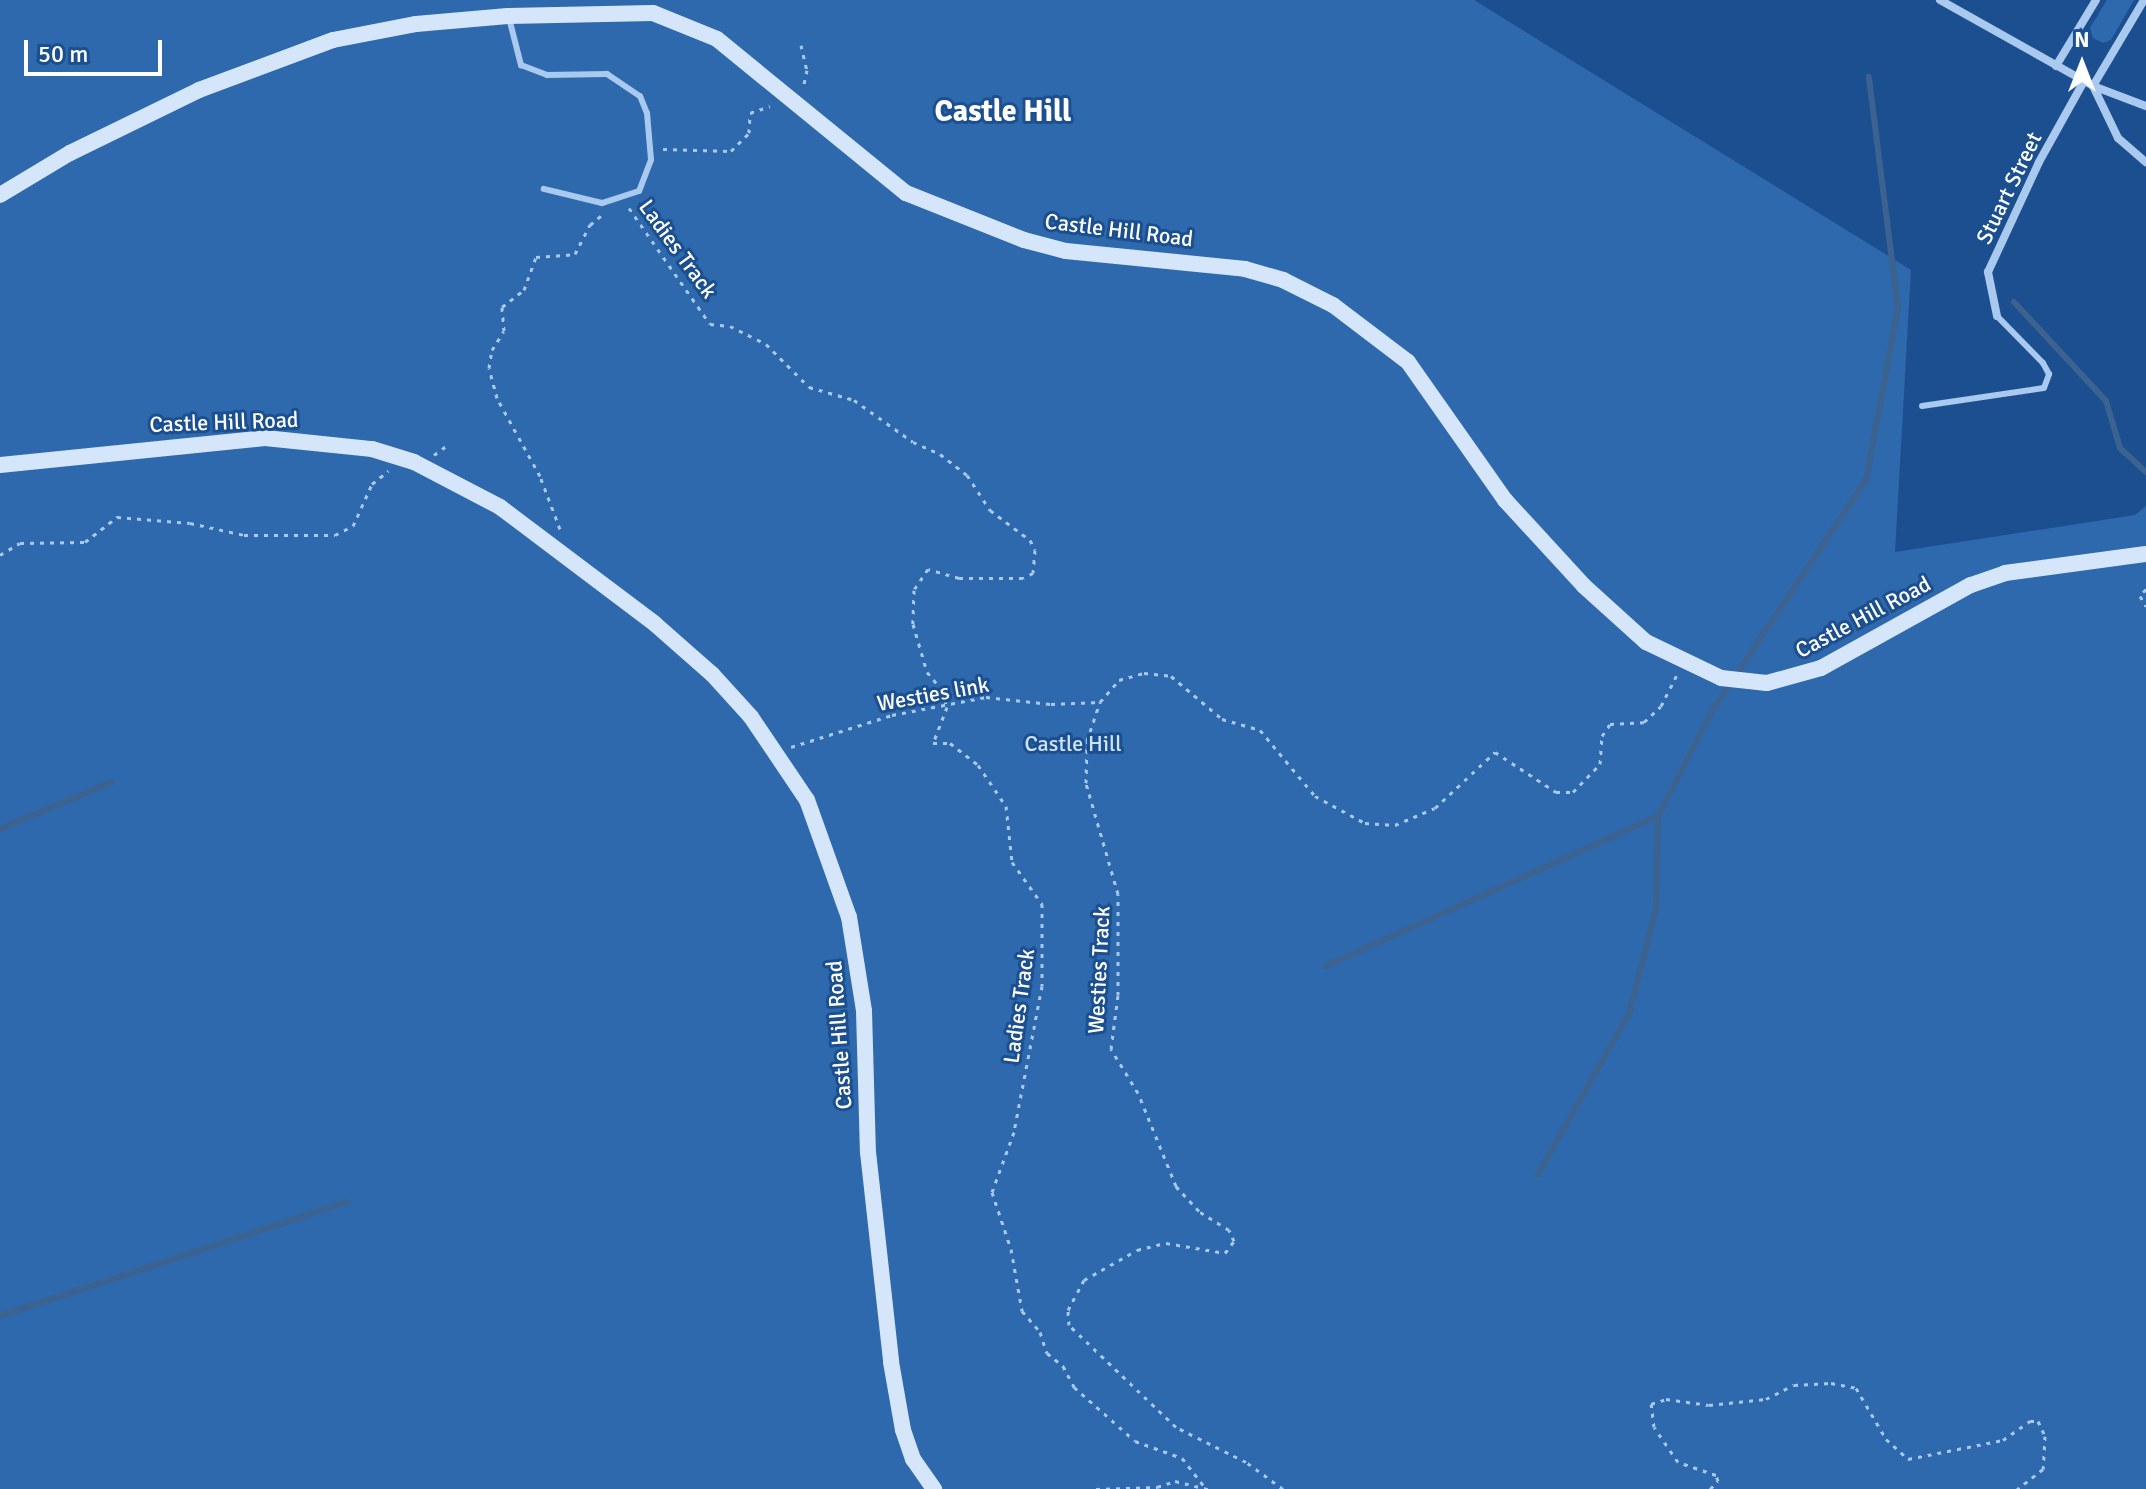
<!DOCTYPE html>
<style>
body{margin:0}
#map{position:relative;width:2146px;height:1489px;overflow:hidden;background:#1b4f8f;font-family:Signika,sans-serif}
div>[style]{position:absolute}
.green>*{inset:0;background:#2e69ad}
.stream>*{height:6px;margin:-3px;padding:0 3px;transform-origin:3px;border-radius:3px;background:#3c6290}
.path>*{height:3px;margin-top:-1.5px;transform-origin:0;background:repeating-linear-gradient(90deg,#a9c9ee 0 4px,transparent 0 10px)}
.service>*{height:6px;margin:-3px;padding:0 3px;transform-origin:3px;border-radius:3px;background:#a9c9ee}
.minor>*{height:8px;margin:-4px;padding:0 4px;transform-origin:4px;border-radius:4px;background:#a9c9ee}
.secondary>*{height:16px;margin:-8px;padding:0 8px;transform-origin:8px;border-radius:8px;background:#d6e6fa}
span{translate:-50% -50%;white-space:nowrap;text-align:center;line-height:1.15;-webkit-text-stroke:6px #1b4f8f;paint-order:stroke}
.street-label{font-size:22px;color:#fff}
.park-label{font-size:22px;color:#cfe3fa}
.district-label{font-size:30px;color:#fff;font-weight:700}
.north{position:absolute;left:2042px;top:24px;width:80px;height:80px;-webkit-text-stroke:6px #1b4f8f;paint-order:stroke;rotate:0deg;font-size:22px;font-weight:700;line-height:32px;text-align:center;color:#fff}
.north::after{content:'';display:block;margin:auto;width:28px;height:36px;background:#fff;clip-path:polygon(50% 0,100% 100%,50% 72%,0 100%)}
.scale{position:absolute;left:24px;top:40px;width:138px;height:36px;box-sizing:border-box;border:4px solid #fff;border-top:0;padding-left:10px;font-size:24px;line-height:28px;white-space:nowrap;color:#fff;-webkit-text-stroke:6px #1b4f8f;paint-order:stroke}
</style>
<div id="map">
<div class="green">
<i style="clip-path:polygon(0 0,1474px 0,1911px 270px,1895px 552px,2135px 515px,2146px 506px,2146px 1489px,0 1489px)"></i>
<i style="clip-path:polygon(2107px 0,2134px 0,2111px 40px,2103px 43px,2093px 38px,2090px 28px)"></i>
</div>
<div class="stream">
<i style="left:2014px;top:302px;width:135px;rotate:47.1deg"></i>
<i style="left:2106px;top:401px;width:49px;rotate:73.4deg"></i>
<i style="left:2120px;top:448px;width:35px;rotate:43deg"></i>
<i style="left:0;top:829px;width:121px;rotate:-22.8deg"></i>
<i style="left:1326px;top:966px;width:364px;rotate:-24.3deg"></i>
<i style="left:1538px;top:1174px;width:184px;rotate:-60.4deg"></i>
<i style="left:1629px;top:1014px;width:108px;rotate:-75.6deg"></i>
<i style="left:1656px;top:909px;width:93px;rotate:-88.8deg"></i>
<i style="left:1658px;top:816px;width:118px;rotate:-62.8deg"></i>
<i style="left:1712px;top:711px;width:278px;rotate:-56.3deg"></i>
<i style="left:1866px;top:480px;width:175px;rotate:-79.5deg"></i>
<i style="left:1898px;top:308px;width:233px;rotate:-97.2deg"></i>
<i style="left:0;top:1316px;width:365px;rotate:-18.2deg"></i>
</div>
<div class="path">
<i style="left:801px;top:45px;width:26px;rotate:77deg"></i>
<i style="left:807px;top:70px;width:19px;rotate:102deg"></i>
<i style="left:663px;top:149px;width:68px;rotate:1.7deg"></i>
<i style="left:731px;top:151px;width:25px;rotate:-45deg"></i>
<i style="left:749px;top:133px;width:20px;rotate:-87deg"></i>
<i style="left:750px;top:113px;width:21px;rotate:-19deg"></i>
<i style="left:629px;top:208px;width:141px;rotate:55.1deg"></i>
<i style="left:710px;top:324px;width:20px;rotate:6deg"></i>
<i style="left:730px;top:326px;width:40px;rotate:26.6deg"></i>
<i style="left:766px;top:344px;width:61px;rotate:45deg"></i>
<i style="left:809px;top:387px;width:47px;rotate:16.1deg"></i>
<i style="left:854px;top:400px;width:72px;rotate:35.4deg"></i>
<i style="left:913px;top:442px;width:30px;rotate:24deg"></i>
<i style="left:940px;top:454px;width:34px;rotate:38deg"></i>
<i style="left:967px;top:475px;width:42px;rotate:56.7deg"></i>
<i style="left:990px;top:510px;width:50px;rotate:36.9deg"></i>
<i style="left:1030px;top:540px;width:11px;rotate:63deg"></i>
<i style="left:1035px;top:550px;width:23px;rotate:95deg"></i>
<i style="left:1033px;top:573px;width:11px;rotate:153deg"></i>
<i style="left:1023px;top:578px;width:64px;rotate:180deg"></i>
<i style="left:959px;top:578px;width:32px;rotate:-164deg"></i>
<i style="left:928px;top:569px;width:25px;rotate:124deg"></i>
<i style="left:914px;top:590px;width:34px;rotate:92deg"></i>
<i style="left:913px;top:624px;width:50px;rotate:73.7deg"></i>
<i style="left:927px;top:672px;width:23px;rotate:50deg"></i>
<i style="left:942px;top:690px;width:18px;rotate:74deg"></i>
<i style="left:947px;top:707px;width:39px;rotate:111deg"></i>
<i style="left:933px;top:743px;width:17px"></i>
<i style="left:950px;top:743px;width:36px;rotate:38deg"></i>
<i style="left:978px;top:765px;width:50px;rotate:55.7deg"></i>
<i style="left:1006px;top:806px;width:56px;rotate:83.9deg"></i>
<i style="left:1012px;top:862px;width:52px;rotate:54.5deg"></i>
<i style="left:1042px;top:904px;width:82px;rotate:90deg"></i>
<i style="left:1042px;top:986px;width:149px;rotate:100.9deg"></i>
<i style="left:1014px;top:1132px;width:64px;rotate:110.1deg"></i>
<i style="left:992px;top:1192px;width:60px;rotate:71.6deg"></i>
<i style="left:1011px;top:1249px;width:63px;rotate:79.9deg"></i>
<i style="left:1022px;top:1311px;width:28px;rotate:49deg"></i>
<i style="left:1040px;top:1332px;width:22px;rotate:72deg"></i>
<i style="left:1047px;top:1353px;width:21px;rotate:39deg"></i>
<i style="left:1063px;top:1366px;width:24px;rotate:62deg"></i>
<i style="left:1074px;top:1387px;width:81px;rotate:41.5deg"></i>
<i style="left:1135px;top:1441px;width:50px;rotate:19.9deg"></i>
<i style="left:1182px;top:1458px;width:37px;rotate:52deg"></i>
<i style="left:434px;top:455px;width:19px;rotate:-36deg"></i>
<i style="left:560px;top:529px;width:57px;rotate:-110.7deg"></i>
<i style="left:540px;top:476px;width:89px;rotate:-118.9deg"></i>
<i style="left:497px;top:398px;width:31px;rotate:-105deg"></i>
<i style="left:489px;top:368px;width:18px;rotate:-81deg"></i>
<i style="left:492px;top:350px;width:22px;rotate:-58deg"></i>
<i style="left:504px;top:331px;width:24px;rotate:-95deg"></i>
<i style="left:502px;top:307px;width:28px;rotate:-38deg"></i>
<i style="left:524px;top:290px;width:35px;rotate:-70deg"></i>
<i style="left:536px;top:257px;width:39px;rotate:-4deg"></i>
<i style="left:575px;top:254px;width:33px;rotate:-63deg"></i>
<i style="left:590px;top:225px;width:16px;rotate:-40deg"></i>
<i style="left:0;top:555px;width:23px;rotate:-31deg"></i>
<i style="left:20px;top:543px;width:65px;rotate:-0.9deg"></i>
<i style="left:85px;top:542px;width:41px;rotate:-38deg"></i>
<i style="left:117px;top:517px;width:73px;rotate:4.7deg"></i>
<i style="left:190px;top:523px;width:55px;rotate:12.5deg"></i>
<i style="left:244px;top:535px;width:91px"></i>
<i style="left:335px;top:535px;width:20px;rotate:-27deg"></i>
<i style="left:353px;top:526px;width:46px;rotate:-65.7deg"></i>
<i style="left:372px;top:484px;width:21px;rotate:-39deg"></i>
<i style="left:2146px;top:589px;width:9px;rotate:131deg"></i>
<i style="left:2140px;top:596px;width:12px;rotate:59deg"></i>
<i style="left:791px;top:747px;width:106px;rotate:-17.6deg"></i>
<i style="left:892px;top:715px;width:96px;rotate:-10.8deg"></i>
<i style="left:986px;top:697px;width:65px;rotate:6.1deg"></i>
<i style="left:1051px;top:704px;width:49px;rotate:-2.3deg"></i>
<i style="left:1096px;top:1489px;width:61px;rotate:-1.9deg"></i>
<i style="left:1157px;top:1487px;width:19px;rotate:-18deg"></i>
<i style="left:1175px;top:1481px;width:34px;rotate:14deg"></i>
<i style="left:1283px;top:1489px;width:46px;rotate:-143.9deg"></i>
<i style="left:1246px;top:1462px;width:78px;rotate:-153.4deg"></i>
<i style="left:1176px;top:1427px;width:148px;rotate:-136.4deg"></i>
<i style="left:1069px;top:1325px;width:15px;rotate:-94deg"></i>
<i style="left:1068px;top:1310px;width:34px;rotate:-62deg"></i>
<i style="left:1084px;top:1280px;width:61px;rotate:-29.5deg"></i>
<i style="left:1137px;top:1250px;width:30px;rotate:-14deg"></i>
<i style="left:1166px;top:1243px;width:60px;rotate:9.6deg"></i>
<i style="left:1225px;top:1253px;width:15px;rotate:-53deg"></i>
<i style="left:1234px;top:1241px;width:12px;rotate:-114deg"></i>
<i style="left:1229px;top:1230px;width:36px;rotate:-148deg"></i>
<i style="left:1199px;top:1211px;width:34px;rotate:-133deg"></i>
<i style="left:1176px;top:1186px;width:100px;rotate:-112.2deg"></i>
<i style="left:1138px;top:1093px;width:52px;rotate:-121.5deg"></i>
<i style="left:1111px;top:1049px;width:54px;rotate:-82.6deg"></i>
<i style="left:1118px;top:995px;width:101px;rotate:-90deg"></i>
<i style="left:1118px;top:894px;width:116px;rotate:-106.1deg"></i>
<i style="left:1086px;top:783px;width:42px;rotate:-88.6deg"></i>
<i style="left:1087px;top:741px;width:41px;rotate:-71.6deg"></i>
<i style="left:1100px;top:702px;width:29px;rotate:-49deg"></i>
<i style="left:1119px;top:680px;width:26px;rotate:-16deg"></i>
<i style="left:1144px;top:673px;width:27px;rotate:6deg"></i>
<i style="left:1171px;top:676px;width:67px;rotate:40.1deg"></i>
<i style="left:1222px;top:719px;width:40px;rotate:16deg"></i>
<i style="left:1260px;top:730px;width:86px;rotate:50.2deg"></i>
<i style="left:1315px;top:796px;width:57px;rotate:28.4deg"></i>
<i style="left:1365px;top:823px;width:30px;rotate:4deg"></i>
<i style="left:1395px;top:825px;width:43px;rotate:-23deg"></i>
<i style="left:1435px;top:808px;width:82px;rotate:-43deg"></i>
<i style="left:1495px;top:752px;width:73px;rotate:33.3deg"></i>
<i style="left:1556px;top:792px;width:17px"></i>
<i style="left:1573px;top:792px;width:39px;rotate:-46deg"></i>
<i style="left:1600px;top:764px;width:28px;rotate:-86deg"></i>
<i style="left:1602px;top:736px;width:14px;rotate:-56deg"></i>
<i style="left:1610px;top:724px;width:34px;rotate:-3deg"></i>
<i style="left:1644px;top:722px;width:23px;rotate:-43deg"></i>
<i style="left:1661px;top:706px;width:36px;rotate:-63deg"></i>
<i style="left:1710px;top:1489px;width:11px;rotate:-45deg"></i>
<i style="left:1718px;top:1481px;width:6px;rotate:-108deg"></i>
<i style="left:1716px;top:1475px;width:40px;rotate:-161.1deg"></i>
<i style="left:1678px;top:1462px;width:42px;rotate:-124.4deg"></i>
<i style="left:1654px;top:1427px;width:23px;rotate:-97deg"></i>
<i style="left:1651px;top:1404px;width:16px;rotate:-18deg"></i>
<i style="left:1666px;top:1399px;width:43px;rotate:7.9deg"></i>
<i style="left:1709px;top:1405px;width:57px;rotate:-6deg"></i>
<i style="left:1766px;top:1399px;width:31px;rotate:-27deg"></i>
<i style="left:1794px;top:1385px;width:37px;rotate:-3deg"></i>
<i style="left:1831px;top:1383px;width:25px;rotate:11deg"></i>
<i style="left:1856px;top:1388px;width:59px;rotate:59.5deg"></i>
<i style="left:1886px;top:1439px;width:30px;rotate:42deg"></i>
<i style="left:1908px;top:1459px;width:97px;rotate:-11.3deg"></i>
<i style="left:2003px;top:1440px;width:33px;rotate:-35deg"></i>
<i style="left:2030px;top:1421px;width:8px"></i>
<i style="left:2038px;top:1421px;width:17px;rotate:65deg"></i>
<i style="left:2045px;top:1436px;width:33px;rotate:93deg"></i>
<i style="left:2043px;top:1469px;width:33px;rotate:142deg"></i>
</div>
<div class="service">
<i style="left:509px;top:18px;width:49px;rotate:75.7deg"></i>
<i style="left:521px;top:65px;width:28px;rotate:21deg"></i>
<i style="left:547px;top:75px;width:60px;rotate:-1deg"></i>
<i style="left:607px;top:74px;width:40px;rotate:34deg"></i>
<i style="left:640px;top:96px;width:18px;rotate:68deg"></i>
<i style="left:647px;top:113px;width:47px;rotate:85.1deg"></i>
<i style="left:651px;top:160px;width:33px;rotate:111deg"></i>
<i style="left:639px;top:191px;width:39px;rotate:162deg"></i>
<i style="left:602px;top:203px;width:60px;rotate:-166.4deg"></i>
<i style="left:1922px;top:406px;width:123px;rotate:-8.4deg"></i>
<i style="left:2044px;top:388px;width:15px;rotate:-70deg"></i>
<i style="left:2049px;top:374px;width:13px;rotate:-119deg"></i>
<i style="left:2043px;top:363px;width:66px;rotate:-134.4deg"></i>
</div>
<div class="minor">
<i style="left:1940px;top:0;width:176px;rotate:29.3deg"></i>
<i style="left:2093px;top:86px;width:57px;rotate:20.7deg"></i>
<i style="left:2144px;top:0;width:100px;rotate:120.7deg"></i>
<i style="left:2093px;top:86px;width:58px;rotate:64.3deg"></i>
<i style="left:2118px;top:138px;width:37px;rotate:41deg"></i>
<i style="left:2056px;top:66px;width:77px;rotate:-58.8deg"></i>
<i style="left:1997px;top:316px;width:45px;rotate:-101.6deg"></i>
<i style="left:1988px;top:272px;width:121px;rotate:-65.1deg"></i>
<i style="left:2039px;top:162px;width:93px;rotate:-60.9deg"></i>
</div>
<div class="secondary">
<i style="left:0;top:195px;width:82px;rotate:-31deg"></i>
<i style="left:70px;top:153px;width:144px;rotate:-26deg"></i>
<i style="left:199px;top:90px;width:143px;rotate:-20.5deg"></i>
<i style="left:333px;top:40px;width:85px;rotate:-10.9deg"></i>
<i style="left:416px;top:24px;width:92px;rotate:-5deg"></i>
<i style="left:508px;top:16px;width:145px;rotate:-1.2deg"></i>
<i style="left:653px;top:13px;width:69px;rotate:22.1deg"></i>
<i style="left:717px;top:39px;width:244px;rotate:39.2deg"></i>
<i style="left:906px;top:193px;width:127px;rotate:21.7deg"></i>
<i style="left:1024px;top:240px;width:43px;rotate:14.7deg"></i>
<i style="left:1066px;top:251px;width:180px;rotate:5.7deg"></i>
<i style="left:1245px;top:269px;width:40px;rotate:16deg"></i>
<i style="left:1283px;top:280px;width:56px;rotate:26.6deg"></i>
<i style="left:1333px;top:305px;width:94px;rotate:37.2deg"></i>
<i style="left:1408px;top:362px;width:169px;rotate:54.9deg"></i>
<i style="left:1505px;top:500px;width:117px;rotate:47.4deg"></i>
<i style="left:1584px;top:586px;width:84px;rotate:42.1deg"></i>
<i style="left:1646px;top:642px;width:83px;rotate:25.6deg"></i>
<i style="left:1721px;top:678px;width:46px;rotate:6.2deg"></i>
<i style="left:1767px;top:683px;width:56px;rotate:-15.5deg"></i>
<i style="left:1821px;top:668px;width:171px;rotate:-29deg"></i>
<i style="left:1971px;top:585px;width:36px;rotate:-19deg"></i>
<i style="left:2005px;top:573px;width:142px;rotate:-7.7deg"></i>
<i style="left:0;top:465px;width:266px;rotate:-5.8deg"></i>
<i style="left:265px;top:438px;width:108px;rotate:5.9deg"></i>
<i style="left:372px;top:449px;width:44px;rotate:17.2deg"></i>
<i style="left:414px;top:462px;width:97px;rotate:27.6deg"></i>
<i style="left:500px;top:507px;width:194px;rotate:37deg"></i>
<i style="left:655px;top:624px;width:76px;rotate:41.3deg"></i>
<i style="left:712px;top:674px;width:58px;rotate:47.8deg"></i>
<i style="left:751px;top:717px;width:100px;rotate:56deg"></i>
<i style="left:807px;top:800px;width:124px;rotate:70.3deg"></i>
<i style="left:849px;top:917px;width:95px;rotate:80.9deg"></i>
<i style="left:864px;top:1011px;width:141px;rotate:88.4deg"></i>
<i style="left:868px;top:1152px;width:211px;rotate:83.7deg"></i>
<i style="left:891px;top:1362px;width:69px;rotate:80deg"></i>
<i style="left:903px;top:1430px;width:31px;rotate:71deg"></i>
<i style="left:913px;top:1459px;width:37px;rotate:55deg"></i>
</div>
<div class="street-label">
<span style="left:2009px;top:188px;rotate:-64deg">Stuart Street</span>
<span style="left:1119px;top:230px;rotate:7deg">Castle Hill Road</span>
<span style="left:678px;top:249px;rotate:54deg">Ladies Track</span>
<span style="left:224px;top:422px;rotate:-2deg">Castle Hill Road</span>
<span style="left:1863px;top:617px;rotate:-28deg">Castle Hill Road</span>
<span style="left:933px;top:694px;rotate:-10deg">Westies link</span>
<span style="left:1099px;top:970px;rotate:-87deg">Westies Track</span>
<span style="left:1019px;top:1006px;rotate:-82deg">Ladies Track</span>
<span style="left:839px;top:1035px;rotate:-94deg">Castle Hill Road</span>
</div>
<div class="park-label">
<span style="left:1073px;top:744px">Castle Hill</span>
</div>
<div class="district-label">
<span style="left:1003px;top:112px">Castle Hill</span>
</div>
<div class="north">N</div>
<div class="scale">50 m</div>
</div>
